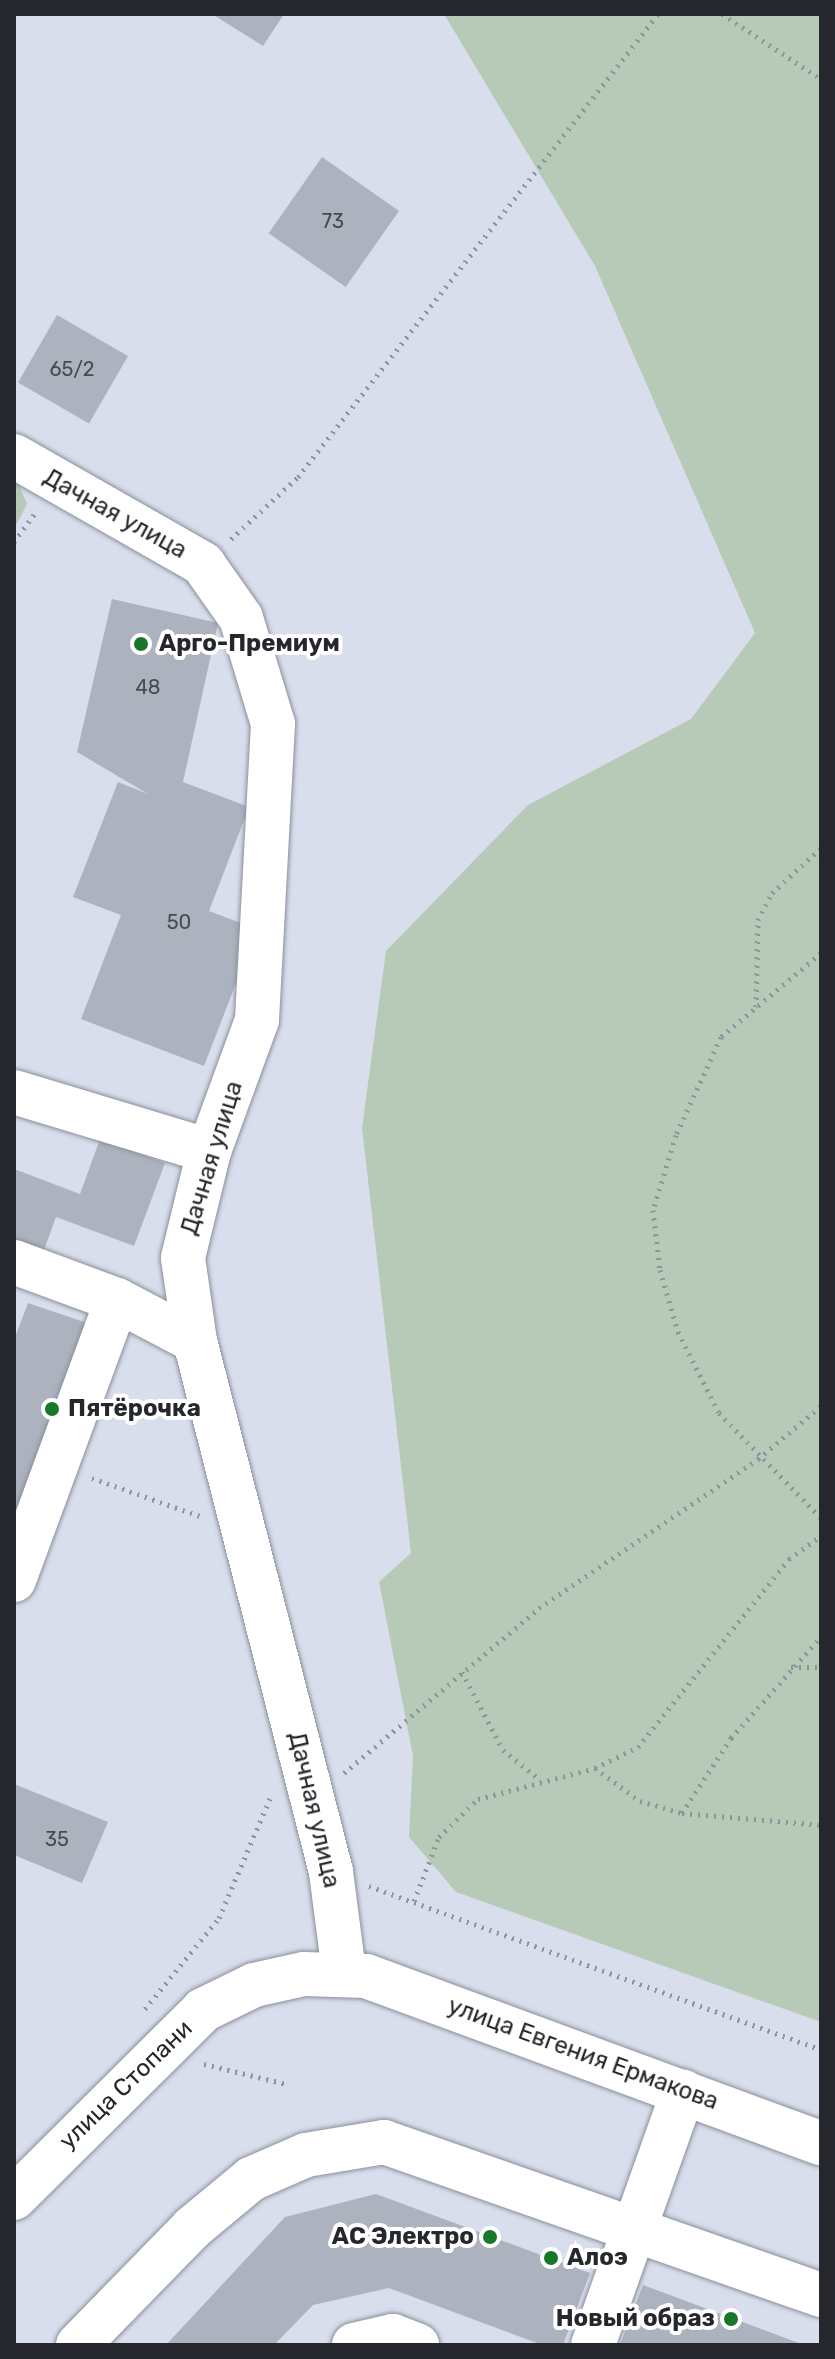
<!DOCTYPE html>
<meta charset="utf-8">
<style>
body{margin:0}
#map{position:relative;width:835px;height:2359px;overflow:hidden;background:#d9deec;font-family:Rubik,sans-serif}
div>[style]{position:absolute}
.green>*{inset:0;background:#b7c9b7}
.building>*{inset:0;background:#adb2bf;transform-origin:0 0}
.path>*{height:5px;margin-top:-2.5px;transform-origin:0;background:repeating-linear-gradient(90deg,#8f939d 0 2px,transparent 0 8px)}
.roads{filter:drop-shadow(0 0 2px #8a8f9c) drop-shadow(0 0 2px #8a8f9c)}
.minor>*{height:44px;margin:-22px;padding:0 22px;transform-origin:22px;border-radius:22px;background:#fff}
.major>*{height:44px;margin:-22px;padding:0 22px;transform-origin:22px;border-radius:22px;background:#fff}
.dots>*{width:22px;height:22px;translate:-50% -50%;box-sizing:border-box;border:4px solid #fff;border-radius:50%}
span{translate:-50% -50%;white-space:nowrap;text-align:center;line-height:1.15;-webkit-text-stroke:8px #fff;paint-order:stroke}
.number-label{font-size:20px;color:#474a51}
.number-label span{-webkit-text-stroke-width:0}
.street-label{font-size:24px;color:#25272c}
.poi-label{font-size:24px;color:#25272c;font-weight:700}
.left{translate:0 -50%;text-align:left}
.right{translate:-100% -50%;text-align:right}
.frame{position:absolute;inset:0;border:16px solid #25272c;pointer-events:none}
</style>
<div id="map">
<div class="green">
<i style="clip-path:polygon(444px 14px,821px 14px,821px 2022px,456px 1892px,409px 1837px,413px 1756px,379px 1582px,411px 1553px,362px 1128px,386px 951px,528px 805px,691px 719px,755px 633px,595px 266px)"></i>
<i style="clip-path:polygon(14px 473px,27px 504px,14px 529px)"></i>
</div>
<div class="building">
<i style="clip-path:polygon(212px 14px,284px 14px,263px 46px)"></i>
<i style="left:322px;top:157px;width:94px;height:93px;rotate:35deg"></i>
<i style="left:57px;top:315px;width:82px;height:78px;rotate:30deg"></i>
<i style="clip-path:polygon(112px 599px,218px 623px,183px 782px,249px 807px,209px 911px,257px 929px,204px 1066px,81px 1019px,121px 915px,73px 897px,118px 782px,148px 794px,77px 752px)"></i>
<i style="clip-path:polygon(100px 1139px,165px 1163px,134px 1246px,56px 1217px,43px 1253px,14px 1243px,14px 1169px,80px 1194px)"></i>
<i style="clip-path:polygon(28px 1303px,90px 1324px,14px 1526px,14px 1340px)"></i>
<i style="clip-path:polygon(14px 1784px,108px 1822px,82px 1883px,14px 1855px)"></i>
<i style="clip-path:polygon(376px 2194px,590px 2273px,563px 2345px,542px 2345px,389px 2288px,313px 2305px,274px 2345px,166px 2345px,285px 2217px)"></i>
<i style="clip-path:polygon(643px 2285px,804px 2345px,620px 2345px)"></i>
</div>
<div class="path">
<i style="left:722px;top:14px;width:118px;rotate:33.3deg"></i>
<i style="left:231px;top:539px;width:91px;rotate:-42.8deg"></i>
<i style="left:298px;top:477px;width:586px;rotate:-52.13deg"></i>
<i style="left:14px;top:542px;width:39px;rotate:-54deg"></i>
<i style="left:821px;top:953px;width:131px;rotate:140deg"></i>
<i style="left:721px;top:1037px;width:108px;rotate:114.7deg"></i>
<i style="left:676px;top:1135px;width:78px;rotate:107deg"></i>
<i style="left:653px;top:1210px;width:60px;rotate:83.3deg"></i>
<i style="left:660px;top:1270px;width:65px;rotate:73.8deg"></i>
<i style="left:678px;top:1332px;width:91px;rotate:63.2deg"></i>
<i style="left:719px;top:1413px;width:146px;rotate:45.8deg"></i>
<i style="left:756px;top:1007px;width:87px;rotate:-88.7deg"></i>
<i style="left:758px;top:920px;width:30px;rotate:-63deg"></i>
<i style="left:772px;top:893px;width:67px;rotate:-42.6deg"></i>
<i style="left:92px;top:1478px;width:114px;rotate:19.4deg"></i>
<i style="left:791px;top:1667px;width:30px"></i>
<i style="left:462px;top:1672px;width:88px;rotate:62.3deg"></i>
<i style="left:503px;top:1750px;width:45px;rotate:38.7deg"></i>
<i style="left:595px;top:1768px;width:56px;rotate:36.3deg"></i>
<i style="left:640px;top:1801px;width:44px;rotate:15.9deg"></i>
<i style="left:682px;top:1813px;width:140px;rotate:4.9deg"></i>
<i style="left:344px;top:1773px;width:255px;rotate:-40.2deg"></i>
<i style="left:539px;top:1608px;width:265px;rotate:-34.2deg"></i>
<i style="left:758px;top:1459px;width:82px;rotate:-40.1deg"></i>
<i style="left:682px;top:1813px;width:90px;rotate:-56.8deg"></i>
<i style="left:731px;top:1738px;width:135px;rotate:-48.3deg"></i>
<i style="left:369px;top:1886px;width:481px;rotate:19.9deg"></i>
<i style="left:414px;top:1901px;width:69px;rotate:-68.7deg"></i>
<i style="left:439px;top:1837px;width:54px;rotate:-44.3deg"></i>
<i style="left:478px;top:1799px;width:121px;rotate:-14.8deg"></i>
<i style="left:595px;top:1768px;width:48px;rotate:-26deg"></i>
<i style="left:638px;top:1747px;width:241px;rotate:-51.2deg"></i>
<i style="left:789px;top:1559px;width:39px;rotate:-36deg"></i>
<i style="left:145px;top:2009px;width:117px;rotate:-50.9deg"></i>
<i style="left:219px;top:1918px;width:133px;rotate:-66.9deg"></i>
<i style="left:204px;top:2064px;width:84px;rotate:13.7deg"></i>
</div>
<div class="roads">
<div class="minor">
<i style="left:14px;top:456px;width:218px;rotate:29.7deg"></i>
<i style="left:203px;top:564px;width:66px;rotate:54.9deg"></i>
<i style="left:241px;top:618px;width:111px;rotate:73.2deg"></i>
<i style="left:273px;top:724px;width:296px;rotate:93.1deg"></i>
<i style="left:257px;top:1020px;width:140px;rotate:110.1deg"></i>
<i style="left:209px;top:1151px;width:110px;rotate:103.7deg"></i>
<i style="left:183px;top:1258px;width:84px;rotate:81.8deg"></i>
<i style="left:195px;top:1341px;width:548px;rotate:75.63deg"></i>
<i style="left:331px;top:1872px;width:101px;rotate:82.6deg"></i>
<i style="left:14px;top:1092px;width:204px;rotate:16.8deg"></i>
<i style="left:14px;top:1262px;width:110px;rotate:20.3deg"></i>
<i style="left:117px;top:1300px;width:88px;rotate:27.7deg"></i>
<i style="left:14px;top:1580px;width:298px;rotate:-69.8deg"></i>
<i style="left:78px;top:2345px;width:163px;rotate:-45.7deg"></i>
<i style="left:192px;top:2228px;width:77px;rotate:-39.7deg"></i>
<i style="left:251px;top:2179px;width:60px;rotate:-23.6deg"></i>
<i style="left:306px;top:2155px;width:79px;rotate:-9.5deg"></i>
<i style="left:384px;top:2142px;width:463px;rotate:19.3deg"></i>
<i style="left:354px;top:2345px;width:40px;rotate:-13deg"></i>
<i style="left:393px;top:2336px;width:26px;rotate:21deg"></i>
<i style="left:593px;top:2345px;width:269px;rotate:-70.4deg"></i>
</div>
<div class="major">
<i style="left:14px;top:2198px;width:267px;rotate:-44.8deg"></i>
<i style="left:203px;top:2010px;width:57px;rotate:-26.1deg"></i>
<i style="left:254px;top:1985px;width:51px;rotate:-12.4deg"></i>
<i style="left:304px;top:1974px;width:62px;rotate:1.8deg"></i>
<i style="left:366px;top:1976px;width:485px;rotate:20.2deg"></i>
</div>
</div>
<div class="dots">
<i style="left:141px;top:644px;background:#187829"></i>
<i style="left:52px;top:1409px;background:#187829"></i>
<i style="left:490px;top:2237px;background:#187829"></i>
<i style="left:551px;top:2258px;background:#187829"></i>
<i style="left:731px;top:2319px;background:#187829"></i>
</div>
<div class="number-label">
<span style="left:333px;top:221px">73</span>
<span style="left:72px;top:369px">65/2</span>
<span style="left:148px;top:687px">48</span>
<span style="left:179px;top:922px">50</span>
<span style="left:57px;top:1839px">35</span>
</div>
<div class="street-label">
<span style="left:115px;top:514px;rotate:29deg">Дачная улица</span>
<span style="left:212px;top:1158px;rotate:-73deg">Дачная улица</span>
<span style="left:314px;top:1810px;rotate:77deg">Дачная улица</span>
<span style="left:583px;top:2054px;rotate:20deg">улица Евгения Ермакова</span>
<span style="left:126px;top:2085px;rotate:-44deg">улица Стопани</span>
</div>
<div class="poi-label">
<span class="left" style="left:159px;top:644px">Арго-Премиум</span>
<span class="left" style="left:68px;top:1409px">Пятёрочка</span>
<span class="right" style="left:474px;top:2237px">АС Электро</span>
<span class="left" style="left:567px;top:2258px">Алоэ</span>
<span class="right" style="left:715px;top:2319px">Новый образ</span>
</div>
<div class="frame"></div>
</div>
